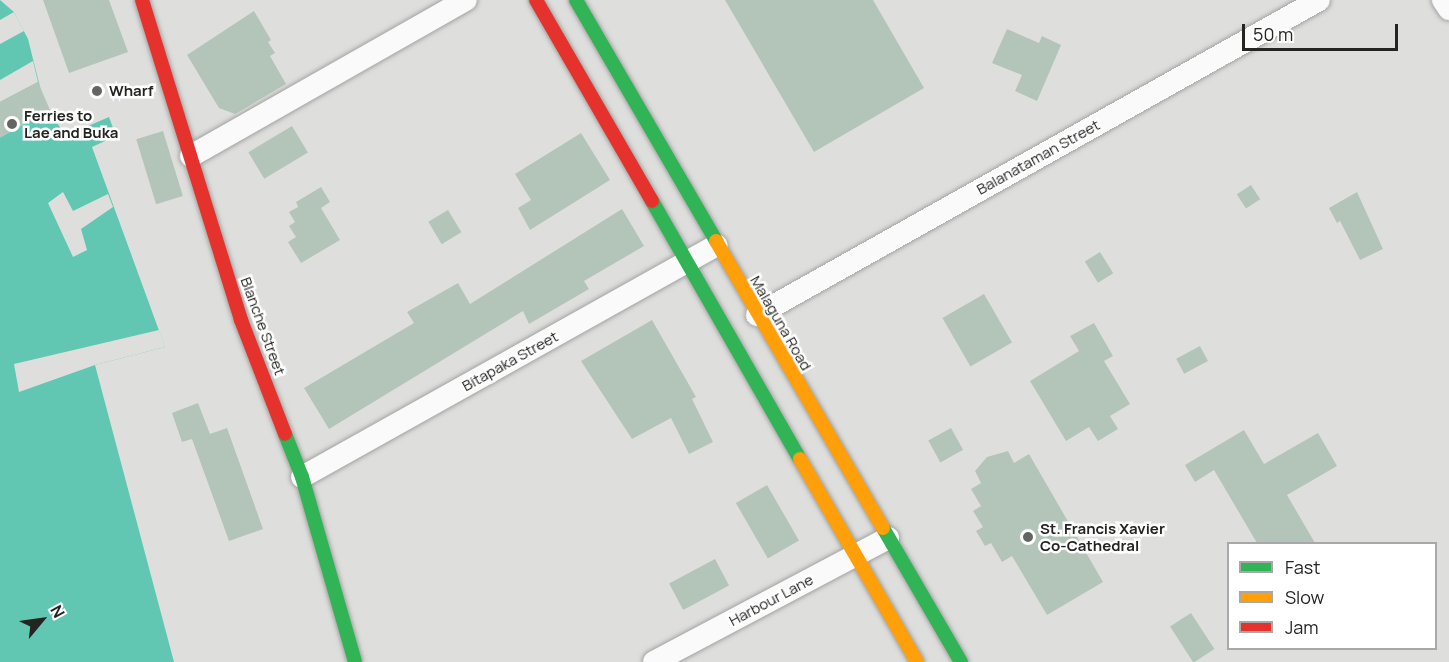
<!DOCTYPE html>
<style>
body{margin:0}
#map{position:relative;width:1449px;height:662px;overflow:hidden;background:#dedfdd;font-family:Manrope,sans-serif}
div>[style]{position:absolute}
.water>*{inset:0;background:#61c7b3}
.pier>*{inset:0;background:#dedfdd}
.building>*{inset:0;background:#b3c5b9;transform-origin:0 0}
.roads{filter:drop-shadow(0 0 2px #a2a3a1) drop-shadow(0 0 2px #a2a3a1)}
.street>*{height:22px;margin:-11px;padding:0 11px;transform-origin:11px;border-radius:11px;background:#fafafa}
.fast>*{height:14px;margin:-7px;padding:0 7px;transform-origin:7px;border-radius:7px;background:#30b455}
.slow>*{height:14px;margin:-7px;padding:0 7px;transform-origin:7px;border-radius:7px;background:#ff9f0a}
.jam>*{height:14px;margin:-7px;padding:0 7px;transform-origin:7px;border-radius:7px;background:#e5322d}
.dots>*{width:16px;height:16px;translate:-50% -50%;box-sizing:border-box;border:3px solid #fff;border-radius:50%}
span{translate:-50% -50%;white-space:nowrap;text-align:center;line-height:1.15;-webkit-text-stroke:5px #fff;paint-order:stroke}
.poi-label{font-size:15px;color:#242523;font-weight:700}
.left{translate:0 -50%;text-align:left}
.street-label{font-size:15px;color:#242523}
.legend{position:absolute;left:1227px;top:542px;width:210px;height:108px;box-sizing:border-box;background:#fff;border:2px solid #a7a8a7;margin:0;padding:8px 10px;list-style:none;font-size:18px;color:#242523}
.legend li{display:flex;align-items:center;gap:12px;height:30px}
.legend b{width:30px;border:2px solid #a7a8a7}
.north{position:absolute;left:12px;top:590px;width:60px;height:60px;-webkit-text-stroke:4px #fff;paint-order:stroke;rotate:61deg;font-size:16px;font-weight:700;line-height:24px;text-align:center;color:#242523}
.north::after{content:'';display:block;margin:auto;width:21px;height:27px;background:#242523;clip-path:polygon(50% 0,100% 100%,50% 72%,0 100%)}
.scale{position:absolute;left:1242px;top:24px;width:156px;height:27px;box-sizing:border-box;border:3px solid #242523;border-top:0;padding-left:8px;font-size:18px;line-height:21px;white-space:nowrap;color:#242523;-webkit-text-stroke:4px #fff;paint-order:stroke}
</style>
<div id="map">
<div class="water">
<i style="clip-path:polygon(0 0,14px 12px,28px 39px,43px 99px,65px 136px,109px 117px,116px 136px,92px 147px,165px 347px,95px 365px,174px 662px,0 662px)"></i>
</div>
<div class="pier">
<i style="clip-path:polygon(14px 12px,24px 31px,0 44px,0 20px)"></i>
<i style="clip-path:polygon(33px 61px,38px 82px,0 102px,0 80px)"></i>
<i style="clip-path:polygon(63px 192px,73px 211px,108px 194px,113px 207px,81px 229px,87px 250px,73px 257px,48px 203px)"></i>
<i style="clip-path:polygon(159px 330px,165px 347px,95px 365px,19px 392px,14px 364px)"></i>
</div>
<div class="building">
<i style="clip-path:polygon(43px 0,109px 0,128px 52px,69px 73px)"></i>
<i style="clip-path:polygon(725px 0,873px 0,924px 88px,814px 152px)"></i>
<i style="clip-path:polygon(254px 11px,271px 40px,268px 42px,275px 53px,270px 56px,286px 84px,235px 114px,219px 108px,187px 55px)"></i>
<i style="clip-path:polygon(1007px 29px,1039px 43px,1042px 36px,1061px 45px,1037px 101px,1015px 91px,1022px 75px,992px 63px)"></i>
<i style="clip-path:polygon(38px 82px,50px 110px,0 138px,0 102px)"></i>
<i style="left:292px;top:126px;width:31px;height:51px;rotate:59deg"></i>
<i style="left:163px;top:131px;width:68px;height:28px;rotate:73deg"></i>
<i style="clip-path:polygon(581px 133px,610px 180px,530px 230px,518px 208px,531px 200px,515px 174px)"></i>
<i style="left:1251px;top:185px;width:17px;height:17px;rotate:57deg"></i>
<i style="clip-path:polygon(321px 187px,330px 202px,321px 208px,340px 240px,301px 263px,288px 242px,296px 237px,289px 226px,295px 222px,289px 212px,298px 207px,296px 202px)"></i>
<i style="clip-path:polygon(1357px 192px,1383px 249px,1360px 260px,1340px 221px,1337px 223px,1329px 208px)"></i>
<i style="clip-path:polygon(622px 209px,644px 246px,584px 281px,589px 289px,529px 324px,523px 311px,329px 429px,304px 388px,414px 323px,407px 312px,458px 283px,470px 304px)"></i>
<i style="left:448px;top:210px;width:26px;height:23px;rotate:59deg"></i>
<i style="left:1100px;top:252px;width:25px;height:18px;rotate:58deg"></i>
<i style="left:984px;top:294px;width:56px;height:48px;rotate:60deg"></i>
<i style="clip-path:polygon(652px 320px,696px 397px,692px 399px,713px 442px,689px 454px,671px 418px,632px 439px,581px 361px)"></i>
<i style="clip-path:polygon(1094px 323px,1113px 356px,1104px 361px,1130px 404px,1110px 416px,1118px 429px,1098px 441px,1089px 427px,1066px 441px,1030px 381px,1079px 351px,1070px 336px)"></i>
<i style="left:1200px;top:346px;width:17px;height:27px;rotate:62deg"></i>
<i style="clip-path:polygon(198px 403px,210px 434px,227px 428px,263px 529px,229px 541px,192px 439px,182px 442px,172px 413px)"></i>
<i style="left:951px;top:428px;width:25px;height:26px;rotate:61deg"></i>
<i style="clip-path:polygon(1244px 430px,1264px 464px,1318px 433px,1337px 466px,1287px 495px,1315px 543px,1257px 543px,1214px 470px,1195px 482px,1185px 465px)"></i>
<i style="clip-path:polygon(1008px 451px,1014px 463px,1029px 454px,1103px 582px,1047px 615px,1012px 556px,1002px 562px,991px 543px,985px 546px,976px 531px,983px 527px,973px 511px,981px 506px,971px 489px,981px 483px,975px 471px,987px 457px)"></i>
<i style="left:767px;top:485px;width:64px;height:36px;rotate:60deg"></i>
<i style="left:715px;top:559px;width:30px;height:52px;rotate:62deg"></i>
<i style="left:1191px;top:613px;width:43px;height:25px;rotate:57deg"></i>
</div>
<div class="roads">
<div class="street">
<i style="left:1443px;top:0;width:11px;rotate:56deg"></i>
<i style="left:191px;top:156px;width:316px;rotate:-29.6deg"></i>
<i style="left:757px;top:315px;width:644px;rotate:-29.27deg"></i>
<i style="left:302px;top:477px;width:475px;rotate:-29.2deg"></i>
<i style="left:654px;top:662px;width:265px;rotate:-27.9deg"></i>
</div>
<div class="fast">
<i style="left:576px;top:0;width:279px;rotate:59.8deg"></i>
<i style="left:652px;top:201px;width:297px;rotate:60.2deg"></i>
<i style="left:285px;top:434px;width:46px;rotate:68.4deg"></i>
<i style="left:302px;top:477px;width:192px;rotate:74deg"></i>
<i style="left:883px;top:528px;width:155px;rotate:59.8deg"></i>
</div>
<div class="slow">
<i style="left:716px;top:241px;width:332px;rotate:59.8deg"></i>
<i style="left:800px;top:459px;width:234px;rotate:60deg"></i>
</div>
<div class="jam">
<i style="left:142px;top:0;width:335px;rotate:72.8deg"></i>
<i style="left:241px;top:320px;width:122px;rotate:68.9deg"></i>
<i style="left:536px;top:0;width:232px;rotate:60deg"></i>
</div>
</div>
<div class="dots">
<i style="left:97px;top:91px;background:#656664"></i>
<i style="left:12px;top:124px;background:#656664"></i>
<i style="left:1028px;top:537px;background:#656664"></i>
</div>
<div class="poi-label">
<span class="left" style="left:109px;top:91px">Wharf</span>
<span class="left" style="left:24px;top:124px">Ferries to<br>Lae and Buka</span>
<span class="left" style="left:1040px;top:537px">St. Francis Xavier<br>Co-Cathedral</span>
</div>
<div class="street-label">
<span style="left:1038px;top:157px;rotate:-29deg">Balanataman Street</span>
<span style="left:781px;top:323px;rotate:60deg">Malaguna Road</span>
<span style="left:263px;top:326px;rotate:70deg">Blanche Street</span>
<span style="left:510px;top:361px;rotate:-29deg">Bitapaka Street</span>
<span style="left:771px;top:600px;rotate:-28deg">Harbour Lane</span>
</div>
<ul class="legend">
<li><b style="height:8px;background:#30b455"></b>Fast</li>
<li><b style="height:8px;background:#ff9f0a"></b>Slow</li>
<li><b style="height:8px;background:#e5322d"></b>Jam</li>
</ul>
<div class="north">N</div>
<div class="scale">50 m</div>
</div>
